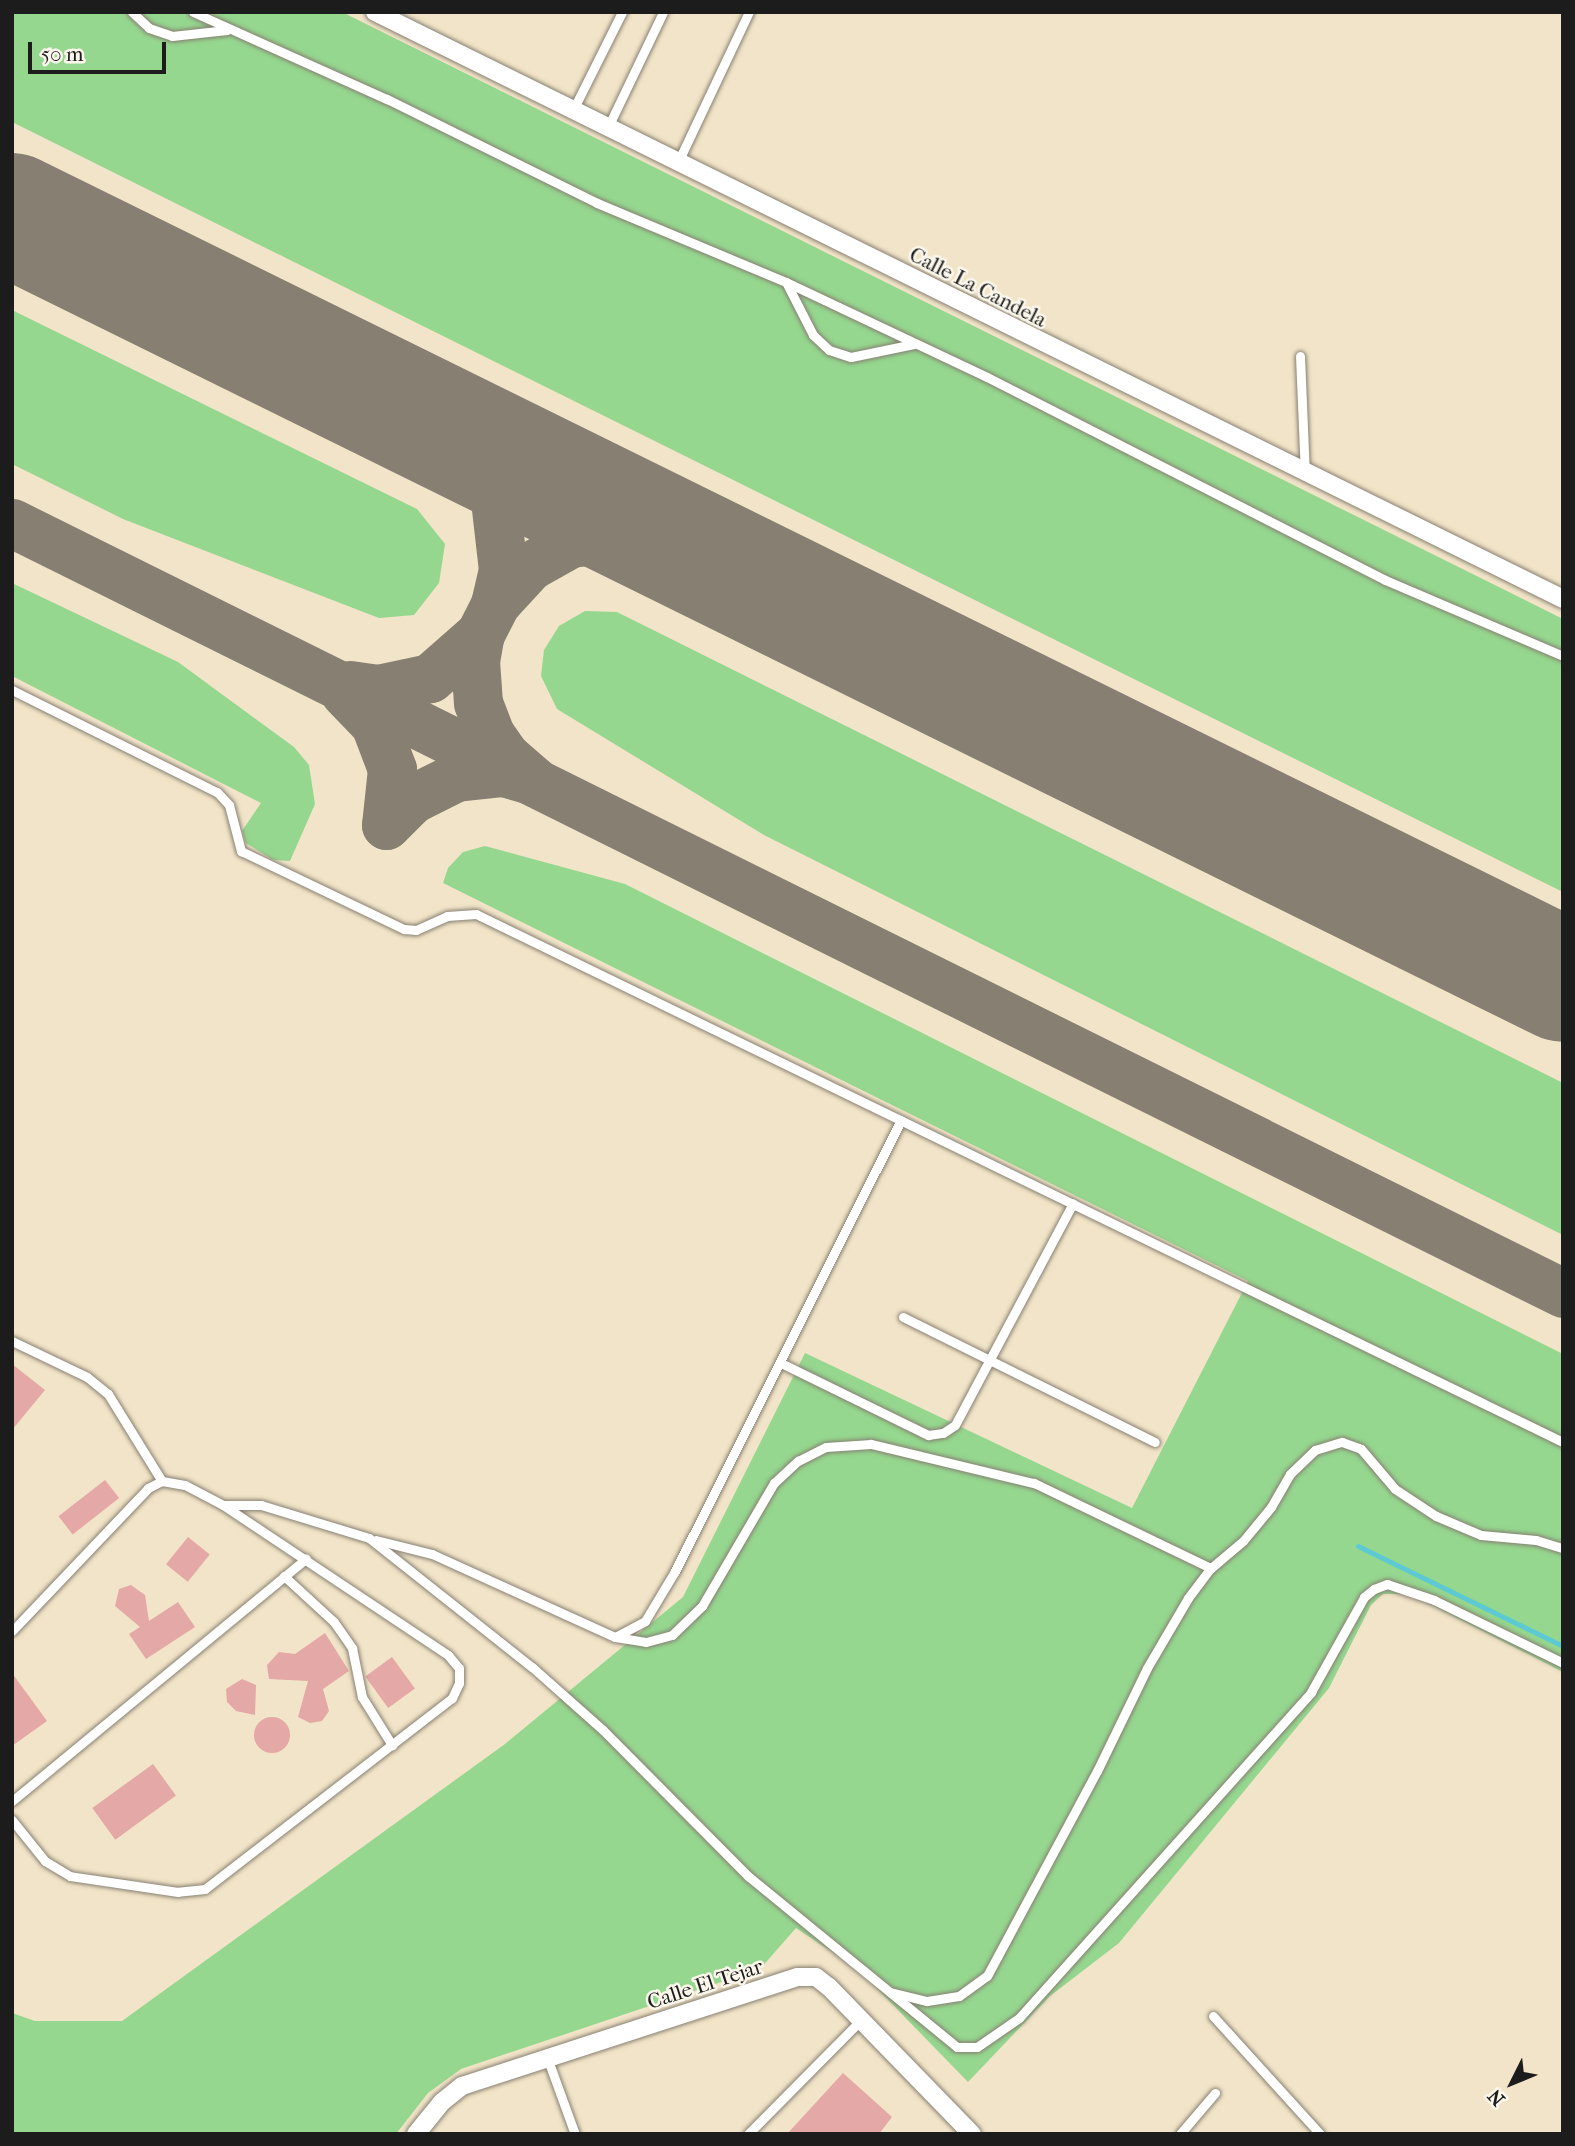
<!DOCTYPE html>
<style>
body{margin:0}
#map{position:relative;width:1575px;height:2146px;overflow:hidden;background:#f2e4c8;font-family:"IM FELL French Canon",serif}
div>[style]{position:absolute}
.green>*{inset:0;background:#95d78f}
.stream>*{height:5px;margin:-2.5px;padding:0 2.5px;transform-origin:2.5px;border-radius:2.5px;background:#5dcad3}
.taxiway>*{height:49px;margin:-24.5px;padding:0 24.5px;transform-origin:24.5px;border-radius:24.5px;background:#878072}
.runway>*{height:124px;margin:-62px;padding:0 62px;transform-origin:62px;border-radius:62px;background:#878072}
.building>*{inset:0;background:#e4a8a6;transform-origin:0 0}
.round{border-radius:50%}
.roads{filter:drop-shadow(0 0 2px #878072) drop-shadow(0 0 2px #878072)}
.service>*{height:9px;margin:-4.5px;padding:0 4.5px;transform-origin:4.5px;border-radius:4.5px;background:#fff}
.minor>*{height:18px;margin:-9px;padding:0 9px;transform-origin:9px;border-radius:9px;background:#fff}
span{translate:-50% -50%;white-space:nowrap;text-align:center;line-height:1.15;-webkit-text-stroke:5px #fbf7ec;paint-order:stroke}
.street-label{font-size:21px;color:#1c1c1c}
.frame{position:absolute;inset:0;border:14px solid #1c1c1c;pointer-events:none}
.north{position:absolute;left:1477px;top:2048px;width:70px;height:70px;-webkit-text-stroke:5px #fbf7ec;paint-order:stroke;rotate:227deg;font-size:19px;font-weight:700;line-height:28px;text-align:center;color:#1c1c1c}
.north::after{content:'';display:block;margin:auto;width:24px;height:32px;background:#1c1c1c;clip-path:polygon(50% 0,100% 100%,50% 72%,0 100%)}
.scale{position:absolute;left:28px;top:42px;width:138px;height:32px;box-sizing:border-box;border:4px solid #1c1c1c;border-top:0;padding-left:9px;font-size:21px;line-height:24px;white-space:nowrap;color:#1c1c1c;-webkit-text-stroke:5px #fbf7ec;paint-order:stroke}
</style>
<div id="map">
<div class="green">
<i style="clip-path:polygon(12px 12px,342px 12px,1563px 619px,1563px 892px,12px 122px)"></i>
<i style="clip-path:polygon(12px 310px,417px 509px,445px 544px,439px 583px,414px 615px,379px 618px,123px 519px,12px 464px)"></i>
<i style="clip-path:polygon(12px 583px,178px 662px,294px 747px,309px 765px,315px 804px,290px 861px,273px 860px,246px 843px,242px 831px,261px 803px,12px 676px)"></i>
<i style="clip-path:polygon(585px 611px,617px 612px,1563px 1083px,1563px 1235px,764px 835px,557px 709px,541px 676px,544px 650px,559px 626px)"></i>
<i style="clip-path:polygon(485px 846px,625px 884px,1563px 1354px,1563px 1672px,1410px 1594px,1383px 1594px,1371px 1605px,1329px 1688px,1119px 1943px,1050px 1996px,968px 2082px,859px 1970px,796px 1928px,760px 1969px,461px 2069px,428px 2093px,396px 2134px,12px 2134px,12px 2013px,35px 2021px,122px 2021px,505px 1744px,683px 1597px,805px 1353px,1132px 1508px,1248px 1281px,443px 883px,448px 868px,463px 852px)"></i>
</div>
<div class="stream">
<i style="left:1358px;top:1546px;width:228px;rotate:26deg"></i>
</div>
<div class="taxiway">
<i style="left:12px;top:523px;width:1732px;rotate:26.4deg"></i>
<i style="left:495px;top:604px;width:52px;rotate:-47.4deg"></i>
<i style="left:530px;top:566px;width:47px;rotate:-29.3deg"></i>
<i style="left:571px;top:543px;width:84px;rotate:-6.9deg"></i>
<i style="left:350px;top:685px;width:28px;rotate:8deg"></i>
<i style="left:378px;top:689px;width:53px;rotate:-11.9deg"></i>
<i style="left:430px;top:678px;width:67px;rotate:-41.3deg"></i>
<i style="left:480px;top:634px;width:34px;rotate:-63deg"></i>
<i style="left:495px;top:604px;width:35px;rotate:-77deg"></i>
<i style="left:503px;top:570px;width:70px;rotate:-96.5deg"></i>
<i style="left:495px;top:500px;width:82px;rotate:-123.5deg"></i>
<i style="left:345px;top:693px;width:43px;rotate:45.9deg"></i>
<i style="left:375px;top:724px;width:48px;rotate:69.3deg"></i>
<i style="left:392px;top:769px;width:56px;rotate:96.1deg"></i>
<i style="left:386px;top:825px;width:37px;rotate:-45deg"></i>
<i style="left:412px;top:799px;width:49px;rotate:-26.6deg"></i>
<i style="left:456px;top:777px;width:47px;rotate:-6.1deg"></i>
<i style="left:503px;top:772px;width:32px;rotate:16deg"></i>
<i style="left:534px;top:781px;width:37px;rotate:-139deg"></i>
<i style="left:506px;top:757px;width:28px;rotate:-125deg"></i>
<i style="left:490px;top:734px;width:33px;rotate:-111deg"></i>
<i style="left:478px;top:703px;width:42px;rotate:-94.1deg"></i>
<i style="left:475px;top:661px;width:27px;rotate:-80deg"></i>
</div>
<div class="runway">
<i style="left:12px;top:215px;width:1729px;rotate:26.25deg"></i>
</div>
<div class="building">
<i style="clip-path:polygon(12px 1364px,45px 1390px,12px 1430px)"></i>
<i style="left:105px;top:1480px;width:23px;height:59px;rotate:52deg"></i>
<i style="left:188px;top:1537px;width:28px;height:35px;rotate:39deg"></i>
<i style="clip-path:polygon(131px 1585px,145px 1595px,149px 1621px,178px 1602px,195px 1627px,146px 1659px,129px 1634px,140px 1627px,115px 1606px,119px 1589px)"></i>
<i style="clip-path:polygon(325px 1633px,349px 1671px,323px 1689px,329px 1711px,322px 1721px,310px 1723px,298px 1717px,308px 1681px,269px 1679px,267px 1665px,279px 1652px,295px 1654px)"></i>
<i style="left:392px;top:1657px;width:39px;height:33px;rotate:54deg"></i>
<i style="clip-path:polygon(12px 1673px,47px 1721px,12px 1746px)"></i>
<i style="clip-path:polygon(242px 1679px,256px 1685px,255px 1715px,236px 1711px,227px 1702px,226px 1689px)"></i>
<i class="round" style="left:254px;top:1717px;width:36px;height:36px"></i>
<i style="left:153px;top:1764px;width:39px;height:75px;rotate:54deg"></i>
<i style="clip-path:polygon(843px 2073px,892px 2117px,879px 2134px,787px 2134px)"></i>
</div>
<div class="roads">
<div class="service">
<i style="left:132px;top:12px;width:23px;rotate:43deg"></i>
<i style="left:149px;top:28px;width:24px;rotate:19deg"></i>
<i style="left:172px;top:36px;width:55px;rotate:-6.2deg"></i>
<i style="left:193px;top:12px;width:213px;rotate:24.2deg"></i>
<i style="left:387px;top:99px;width:234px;rotate:26.3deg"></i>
<i style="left:597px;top:203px;width:205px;rotate:22.7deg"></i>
<i style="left:786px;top:282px;width:222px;rotate:25.3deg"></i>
<i style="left:987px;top:377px;width:447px;rotate:27deg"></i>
<i style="left:1385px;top:580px;width:194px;rotate:23.1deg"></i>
<i style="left:573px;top:110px;width:110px;rotate:-63.4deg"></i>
<i style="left:608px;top:127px;width:127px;rotate:-64.4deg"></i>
<i style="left:678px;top:162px;width:166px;rotate:-64.7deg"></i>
<i style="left:786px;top:282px;width:59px;rotate:63deg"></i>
<i style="left:813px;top:335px;width:22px;rotate:43deg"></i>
<i style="left:829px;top:350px;width:23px;rotate:18deg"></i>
<i style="left:851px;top:357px;width:64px;rotate:-11.7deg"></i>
<i style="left:1300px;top:356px;width:117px;rotate:87.6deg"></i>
<i style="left:12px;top:690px;width:229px;rotate:26.5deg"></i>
<i style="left:217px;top:792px;width:18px;rotate:47deg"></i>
<i style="left:229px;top:805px;width:48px;rotate:75.4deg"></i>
<i style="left:241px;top:851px;width:181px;rotate:25.6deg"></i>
<i style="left:404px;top:929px;width:12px;rotate:5deg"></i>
<i style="left:416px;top:930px;width:34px;rotate:-24deg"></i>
<i style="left:447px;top:916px;width:29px;rotate:-4deg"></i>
<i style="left:476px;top:914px;width:1208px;rotate:25.91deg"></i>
<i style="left:903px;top:1317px;width:281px;rotate:26.4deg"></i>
<i style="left:12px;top:1341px;width:83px;rotate:25.6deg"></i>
<i style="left:87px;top:1377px;width:27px;rotate:39deg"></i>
<i style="left:108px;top:1394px;width:102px;rotate:58.2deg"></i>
<i style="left:781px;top:1363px;width:164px;rotate:26.1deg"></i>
<i style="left:928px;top:1435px;width:15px;rotate:-8deg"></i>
<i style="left:943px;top:1433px;width:14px;rotate:-34deg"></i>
<i style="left:955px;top:1425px;width:251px;rotate:-62deg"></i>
<i style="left:223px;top:1505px;width:38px"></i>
<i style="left:261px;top:1505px;width:113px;rotate:17deg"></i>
<i style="left:369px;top:1538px;width:208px;rotate:38.4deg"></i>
<i style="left:532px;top:1667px;width:95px;rotate:41.6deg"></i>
<i style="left:603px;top:1730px;width:206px;rotate:45.2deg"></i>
<i style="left:748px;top:1876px;width:270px;rotate:39.3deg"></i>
<i style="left:957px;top:2047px;width:20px"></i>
<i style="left:977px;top:2047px;width:51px;rotate:-34.6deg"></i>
<i style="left:1019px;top:2018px;width:438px;rotate:-48.1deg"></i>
<i style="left:1311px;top:1692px;width:109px;rotate:-60.8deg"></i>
<i style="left:1364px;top:1597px;width:13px;rotate:-39deg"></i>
<i style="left:1374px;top:1589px;width:14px;rotate:-21deg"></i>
<i style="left:1387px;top:1584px;width:50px;rotate:18.8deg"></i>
<i style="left:1434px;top:1600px;width:144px;rotate:26deg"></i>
<i style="left:376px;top:1540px;width:58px;rotate:14deg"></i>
<i style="left:432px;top:1554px;width:201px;rotate:24.4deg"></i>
<i style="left:615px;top:1637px;width:31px;rotate:9deg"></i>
<i style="left:646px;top:1642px;width:27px;rotate:-15deg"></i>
<i style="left:672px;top:1635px;width:42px;rotate:-44deg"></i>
<i style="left:702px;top:1606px;width:143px;rotate:-59.7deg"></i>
<i style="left:774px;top:1483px;width:33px;rotate:-43deg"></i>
<i style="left:798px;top:1461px;width:31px;rotate:-27deg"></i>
<i style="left:826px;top:1447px;width:45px;rotate:-3.8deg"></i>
<i style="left:871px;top:1444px;width:168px;rotate:13.5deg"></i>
<i style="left:1034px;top:1483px;width:196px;rotate:25.7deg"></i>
<i style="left:284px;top:1576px;width:68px;rotate:42.6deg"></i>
<i style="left:334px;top:1622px;width:32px;rotate:55deg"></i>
<i style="left:352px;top:1648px;width:50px;rotate:78.5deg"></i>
<i style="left:362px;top:1697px;width:57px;rotate:58deg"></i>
<i style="left:12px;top:1631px;width:197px;rotate:-46.4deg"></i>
<i style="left:148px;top:1488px;width:16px;rotate:-27deg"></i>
<i style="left:162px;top:1481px;width:23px;rotate:10deg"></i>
<i style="left:185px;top:1485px;width:43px;rotate:27.8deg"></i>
<i style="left:223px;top:1505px;width:270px;rotate:33.7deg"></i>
<i style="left:448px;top:1655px;width:17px;rotate:50deg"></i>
<i style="left:459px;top:1668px;width:15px;rotate:90deg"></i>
<i style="left:459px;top:1683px;width:17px;rotate:115deg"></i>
<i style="left:452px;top:1698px;width:312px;rotate:142.3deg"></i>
<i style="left:205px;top:1889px;width:27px;rotate:174deg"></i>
<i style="left:178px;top:1892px;width:109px;rotate:-171.6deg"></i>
<i style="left:70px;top:1876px;width:29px;rotate:-149deg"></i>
<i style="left:45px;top:1861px;width:53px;rotate:-128.8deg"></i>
<i style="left:617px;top:1636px;width:32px;rotate:-28deg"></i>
<i style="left:645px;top:1621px;width:58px;rotate:-59deg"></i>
<i style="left:675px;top:1571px;width:504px;rotate:-63.38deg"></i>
<i style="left:12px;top:1801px;width:381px;rotate:-39.5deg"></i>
<i style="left:890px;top:1992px;width:38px;rotate:14deg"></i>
<i style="left:927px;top:2001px;width:32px;rotate:-9deg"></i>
<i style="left:959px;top:1996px;width:34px;rotate:-36deg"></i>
<i style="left:987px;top:1976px;width:233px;rotate:-61.8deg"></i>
<i style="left:1097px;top:1771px;width:114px;rotate:-64.1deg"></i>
<i style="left:1147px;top:1668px;width:81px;rotate:-59.6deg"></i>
<i style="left:1188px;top:1598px;width:38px;rotate:-53deg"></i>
<i style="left:1211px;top:1568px;width:42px;rotate:-40.2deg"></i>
<i style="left:1243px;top:1541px;width:44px;rotate:-50.5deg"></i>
<i style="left:1271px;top:1507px;width:38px;rotate:-60deg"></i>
<i style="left:1290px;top:1474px;width:35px;rotate:-44deg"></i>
<i style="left:1315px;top:1450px;width:28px;rotate:-17deg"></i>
<i style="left:1342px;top:1442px;width:20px;rotate:20deg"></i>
<i style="left:1361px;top:1449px;width:52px;rotate:49.6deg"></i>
<i style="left:1395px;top:1489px;width:49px;rotate:33.4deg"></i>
<i style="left:1436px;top:1516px;width:49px;rotate:22.9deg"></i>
<i style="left:1481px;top:1535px;width:55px;rotate:5.2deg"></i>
<i style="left:1536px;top:1540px;width:28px;rotate:17deg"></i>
<i style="left:1213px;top:2016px;width:159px;rotate:47.8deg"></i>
<i style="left:548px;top:2060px;width:79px;rotate:70deg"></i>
<i style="left:748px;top:2134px;width:161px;rotate:-45.3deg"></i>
<i style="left:1180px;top:2134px;width:54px;rotate:-49.5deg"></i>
</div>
<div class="minor">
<i style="left:375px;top:12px;width:1325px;rotate:26.29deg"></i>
<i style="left:416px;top:2134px;width:41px;rotate:-50.9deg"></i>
<i style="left:442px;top:2102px;width:26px;rotate:-39deg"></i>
<i style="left:462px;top:2086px;width:353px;rotate:-18deg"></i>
<i style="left:798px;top:1977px;width:18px"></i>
<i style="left:816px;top:1977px;width:16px;rotate:38deg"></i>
<i style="left:829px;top:1987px;width:205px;rotate:45.8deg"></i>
</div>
</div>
<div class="street-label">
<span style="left:978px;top:287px;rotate:27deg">Calle La Candela</span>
<span style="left:705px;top:1984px;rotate:-18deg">Calle El Tejar</span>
</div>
<div class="frame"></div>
<div class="north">N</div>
<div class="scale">50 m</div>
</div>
